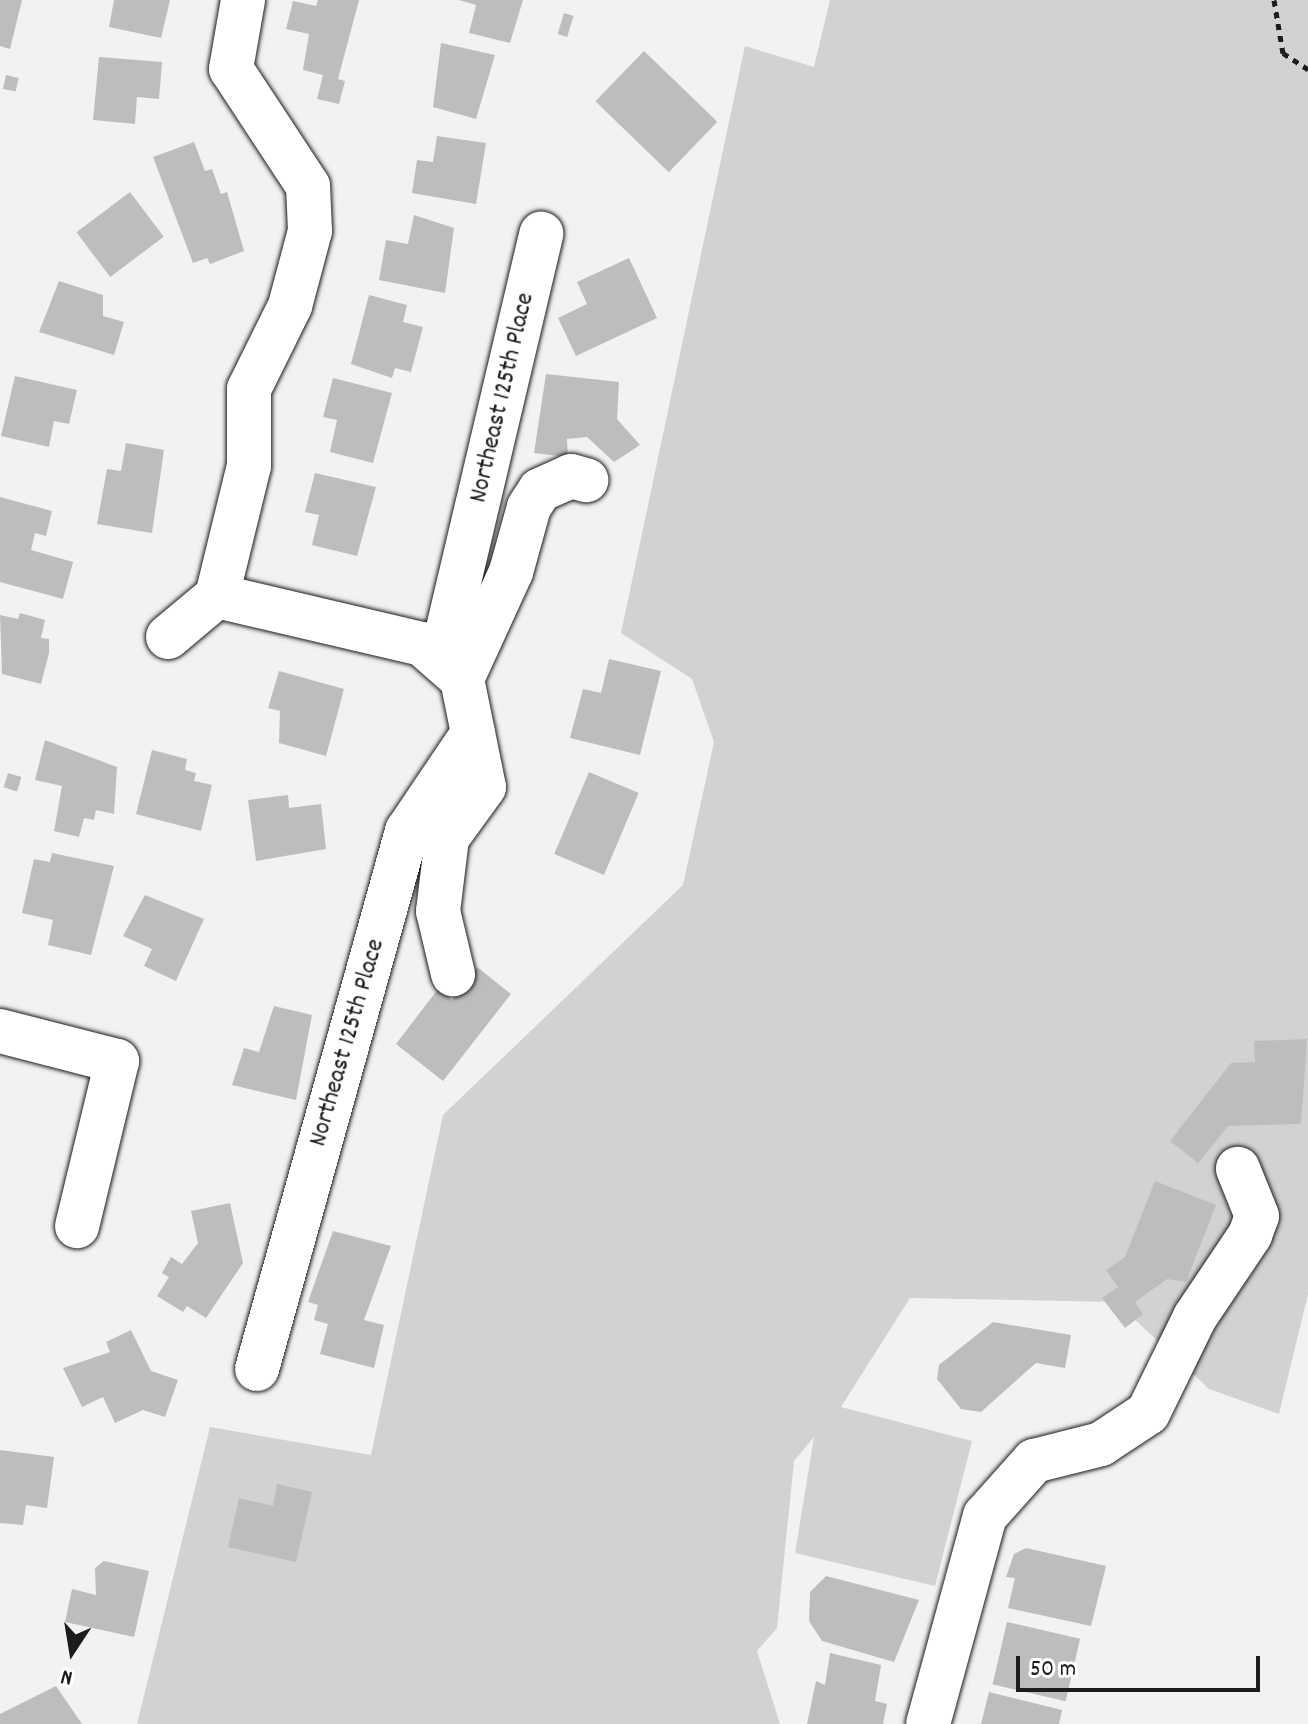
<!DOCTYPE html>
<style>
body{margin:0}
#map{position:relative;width:1308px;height:1724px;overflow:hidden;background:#f2f2f2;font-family:Dekko,sans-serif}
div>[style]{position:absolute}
.green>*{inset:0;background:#d2d2d2}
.building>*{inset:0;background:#bdbdbd;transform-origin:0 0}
.path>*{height:5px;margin-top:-2.5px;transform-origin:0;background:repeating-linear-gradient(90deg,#1c1c1c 0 6px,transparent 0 12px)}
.roads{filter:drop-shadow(0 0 2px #1c1c1c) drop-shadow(0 0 2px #1c1c1c)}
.minor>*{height:44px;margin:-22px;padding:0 22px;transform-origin:22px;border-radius:22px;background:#fff}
span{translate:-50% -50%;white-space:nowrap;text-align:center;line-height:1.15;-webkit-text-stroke:6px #fff;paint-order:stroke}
.street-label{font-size:26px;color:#1c1c1c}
.north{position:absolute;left:32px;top:1612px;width:80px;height:80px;-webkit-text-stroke:6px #fff;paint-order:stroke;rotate:192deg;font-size:22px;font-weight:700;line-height:32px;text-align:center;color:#1c1c1c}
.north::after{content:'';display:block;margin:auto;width:28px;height:36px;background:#1c1c1c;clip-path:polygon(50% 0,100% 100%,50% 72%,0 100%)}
.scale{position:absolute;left:1016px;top:1656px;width:244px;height:36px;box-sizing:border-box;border:4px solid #1c1c1c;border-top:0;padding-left:10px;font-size:24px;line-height:28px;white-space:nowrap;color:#1c1c1c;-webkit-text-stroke:6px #fff;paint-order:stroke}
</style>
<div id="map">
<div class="green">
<i style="clip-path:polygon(830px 0,1308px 0,1308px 1294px,1279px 1414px,1209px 1389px,1116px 1302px,910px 1298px,841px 1407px,972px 1441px,935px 1586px,795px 1553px,814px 1437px,794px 1461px,777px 1628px,757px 1651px,780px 1724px,137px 1724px,210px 1427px,371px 1455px,443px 1115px,683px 885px,714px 742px,692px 679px,621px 633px,745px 46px,814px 67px)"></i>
</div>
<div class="building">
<i style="clip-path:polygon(0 0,22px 0,10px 49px,0 46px)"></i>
<i style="clip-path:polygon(114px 0,170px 0,161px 38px,109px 27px)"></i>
<i style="clip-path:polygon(318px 0,359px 0,338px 79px,345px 81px,339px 104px,317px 99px,323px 75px,303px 70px,309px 34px,286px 29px,293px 1px,316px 6px)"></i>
<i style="clip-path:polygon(459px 0,523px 0,510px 43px,469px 33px,476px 5px)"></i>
<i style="left:564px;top:13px;width:10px;height:22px;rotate:17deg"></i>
<i style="clip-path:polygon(441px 43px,495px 55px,476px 119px,433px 107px)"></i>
<i style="left:644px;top:51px;width:102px;height:70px;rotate:44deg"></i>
<i style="clip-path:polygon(99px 57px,162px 62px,159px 99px,137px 97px,135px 124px,93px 120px)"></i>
<i style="left:6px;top:75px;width:13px;height:14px;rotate:13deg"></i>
<i style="clip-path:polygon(437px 136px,486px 143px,476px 204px,412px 193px,417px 160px,433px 162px)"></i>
<i style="clip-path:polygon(194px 142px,205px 171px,212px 169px,221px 194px,227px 192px,244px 251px,210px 264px,207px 258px,193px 263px,153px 157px)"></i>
<i style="left:130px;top:192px;width:56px;height:67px;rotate:53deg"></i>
<i style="clip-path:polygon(414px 215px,454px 228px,445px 293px,379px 280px,386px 240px,408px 244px)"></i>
<i style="clip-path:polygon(629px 258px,657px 318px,576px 356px,558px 318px,587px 304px,577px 282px)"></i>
<i style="clip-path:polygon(59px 281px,103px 295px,103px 316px,124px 322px,114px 355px,39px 332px)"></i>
<i style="clip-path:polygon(369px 295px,407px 305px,403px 322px,423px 327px,411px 372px,395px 368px,392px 378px,351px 364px)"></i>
<i style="clip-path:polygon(546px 374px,619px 382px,617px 419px,640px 445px,614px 462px,587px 437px,567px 439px,568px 457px,534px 453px)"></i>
<i style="clip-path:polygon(15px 376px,77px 390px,69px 424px,54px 421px,49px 447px,1px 436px)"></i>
<i style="clip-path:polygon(333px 378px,392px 393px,373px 463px,330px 452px,337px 420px,323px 417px)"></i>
<i style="clip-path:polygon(126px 443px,164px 450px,152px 533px,97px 524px,107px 469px,121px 471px)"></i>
<i style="clip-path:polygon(315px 473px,376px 487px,357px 556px,312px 545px,319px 515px,305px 512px)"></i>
<i style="clip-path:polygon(0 497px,52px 511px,46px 536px,35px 533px,31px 550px,73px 562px,63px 599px,0 582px)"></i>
<i style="clip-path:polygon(20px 613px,45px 620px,41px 638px,49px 639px,49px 653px,41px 684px,2px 674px,0 615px,18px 619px)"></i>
<i style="clip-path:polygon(609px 659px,661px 671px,640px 755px,570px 738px,583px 689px,601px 693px)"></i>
<i style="clip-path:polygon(279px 671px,344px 689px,326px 756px,279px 743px,280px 711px,268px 708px)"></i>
<i style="clip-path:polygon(45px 740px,117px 767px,114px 814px,96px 810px,94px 820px,84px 818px,79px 837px,54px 831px,62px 786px,35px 780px)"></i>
<i style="clip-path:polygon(152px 750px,187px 759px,185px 770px,196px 773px,194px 781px,212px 785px,201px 831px,136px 814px)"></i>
<i style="left:589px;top:772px;width:54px;height:89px;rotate:23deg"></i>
<i style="left:8px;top:773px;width:14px;height:15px;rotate:17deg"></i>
<i style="clip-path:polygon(288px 795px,289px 808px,321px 804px,326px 849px,256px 861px,248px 800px)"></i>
<i style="clip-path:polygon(52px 853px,114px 866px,91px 955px,48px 945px,53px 920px,22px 913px,34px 859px,50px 862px)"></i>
<i style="clip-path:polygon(145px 895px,204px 919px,176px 981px,144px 966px,152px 949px,123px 936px)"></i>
<i style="clip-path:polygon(477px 967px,511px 994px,443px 1081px,396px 1044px,438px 989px,452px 1000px)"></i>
<i style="clip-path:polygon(274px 1006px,312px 1015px,296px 1100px,232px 1085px,244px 1048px,259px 1052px)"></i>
<i style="clip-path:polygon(1307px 1039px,1301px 1124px,1228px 1126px,1198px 1163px,1170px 1141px,1231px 1063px,1255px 1062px,1254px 1041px)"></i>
<i style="clip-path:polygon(1155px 1181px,1216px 1205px,1186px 1282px,1167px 1279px,1135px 1302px,1143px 1314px,1125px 1328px,1102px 1298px,1118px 1287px,1106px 1270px,1125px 1257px)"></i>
<i style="clip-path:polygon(230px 1203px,243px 1263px,206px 1318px,187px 1306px,183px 1312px,157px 1296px,169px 1277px,162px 1273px,171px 1257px,182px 1264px,198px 1243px,191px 1211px)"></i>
<i style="clip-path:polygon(333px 1231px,391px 1246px,364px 1320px,384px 1325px,374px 1368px,320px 1354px,328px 1324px,314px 1320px,318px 1305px,308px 1302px)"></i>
<i style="clip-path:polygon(993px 1322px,1071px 1335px,1065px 1368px,1036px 1363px,981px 1412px,961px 1409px,937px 1379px,939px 1365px)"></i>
<i style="clip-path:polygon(131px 1330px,151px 1371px,178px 1380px,165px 1417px,143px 1410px,115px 1423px,103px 1397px,82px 1407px,63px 1368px,110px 1352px,106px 1342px)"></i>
<i style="clip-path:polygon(0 1450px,54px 1457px,47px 1508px,26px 1505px,23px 1525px,0 1523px)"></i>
<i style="clip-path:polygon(277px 1484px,312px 1492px,296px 1562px,228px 1547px,239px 1498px,273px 1506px)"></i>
<i style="clip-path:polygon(1026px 1548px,1106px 1566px,1091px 1626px,1008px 1608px,1015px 1578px,1006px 1577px,1014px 1554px)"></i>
<i style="clip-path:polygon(104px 1561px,149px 1571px,134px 1637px,65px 1622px,72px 1589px,96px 1595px,95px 1568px)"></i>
<i style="clip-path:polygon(826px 1576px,919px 1600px,894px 1662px,822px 1641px,809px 1621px,810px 1592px)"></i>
<i style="left:1007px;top:1622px;width:75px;height:64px;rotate:13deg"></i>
<i style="clip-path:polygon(830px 1653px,881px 1665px,875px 1701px,887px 1704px,883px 1724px,807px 1724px,816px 1681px,825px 1685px)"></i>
<i style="clip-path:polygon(56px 1686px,82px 1724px,0 1724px,0 1714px)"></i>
<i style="clip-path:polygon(989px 1692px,1062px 1710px,1059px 1724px,981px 1724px)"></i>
</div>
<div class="path">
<i style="left:1274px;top:0;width:54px;rotate:80.4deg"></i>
<i style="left:1283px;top:53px;width:30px;rotate:33deg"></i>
</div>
<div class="roads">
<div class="minor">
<i style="left:217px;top:596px;width:211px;rotate:13.2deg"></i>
<i style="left:422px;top:644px;width:53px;rotate:41.2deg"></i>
<i style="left:462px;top:679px;width:110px;rotate:78.5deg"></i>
<i style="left:484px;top:787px;width:63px;rotate:126deg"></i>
<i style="left:447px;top:838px;width:74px;rotate:97deg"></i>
<i style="left:438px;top:911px;width:65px;rotate:76.6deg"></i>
<i style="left:168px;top:637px;width:64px;rotate:-39.9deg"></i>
<i style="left:217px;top:596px;width:134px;rotate:-76.2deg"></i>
<i style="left:249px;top:466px;width:77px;rotate:-90deg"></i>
<i style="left:249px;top:389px;width:93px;rotate:-63.7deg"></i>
<i style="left:290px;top:306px;width:78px;rotate:-75.1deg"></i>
<i style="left:310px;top:231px;width:45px;rotate:-92.5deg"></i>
<i style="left:308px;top:186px;width:140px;rotate:-123.3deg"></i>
<i style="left:231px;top:69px;width:70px;rotate:-80.1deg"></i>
<i style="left:442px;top:654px;width:432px;rotate:-76.7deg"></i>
<i style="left:462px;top:679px;width:118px;rotate:-65.4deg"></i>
<i style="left:511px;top:572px;width:67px;rotate:-74.5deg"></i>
<i style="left:529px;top:507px;width:20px;rotate:-57deg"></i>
<i style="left:540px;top:490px;width:34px;rotate:-24deg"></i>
<i style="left:571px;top:476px;width:16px;rotate:15deg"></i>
<i style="left:0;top:1031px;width:121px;rotate:14.4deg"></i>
<i style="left:117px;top:1061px;width:170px;rotate:103.6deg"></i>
<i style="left:257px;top:1369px;width:559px;rotate:-74.42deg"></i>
<i style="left:407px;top:831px;width:118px;rotate:-56deg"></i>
<i style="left:928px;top:1724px;width:216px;rotate:-74.7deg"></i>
<i style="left:985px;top:1516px;width:74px;rotate:-48.3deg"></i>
<i style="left:1034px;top:1461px;width:69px;rotate:-14.2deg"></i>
<i style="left:1101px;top:1444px;width:56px;rotate:-33.4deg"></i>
<i style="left:1148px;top:1413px;width:107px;rotate:-63.9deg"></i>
<i style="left:1195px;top:1317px;width:99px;rotate:-56.1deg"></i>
<i style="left:1250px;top:1235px;width:20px;rotate:-70deg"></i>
<i style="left:1257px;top:1216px;width:51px;rotate:-112deg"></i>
</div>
</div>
<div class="street-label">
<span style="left:503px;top:398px;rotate:-77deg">Northeast 125th Place</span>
<span style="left:348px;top:1043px;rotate:-74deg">Northeast 125th Place</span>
</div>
<div class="north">N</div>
<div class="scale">50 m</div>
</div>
